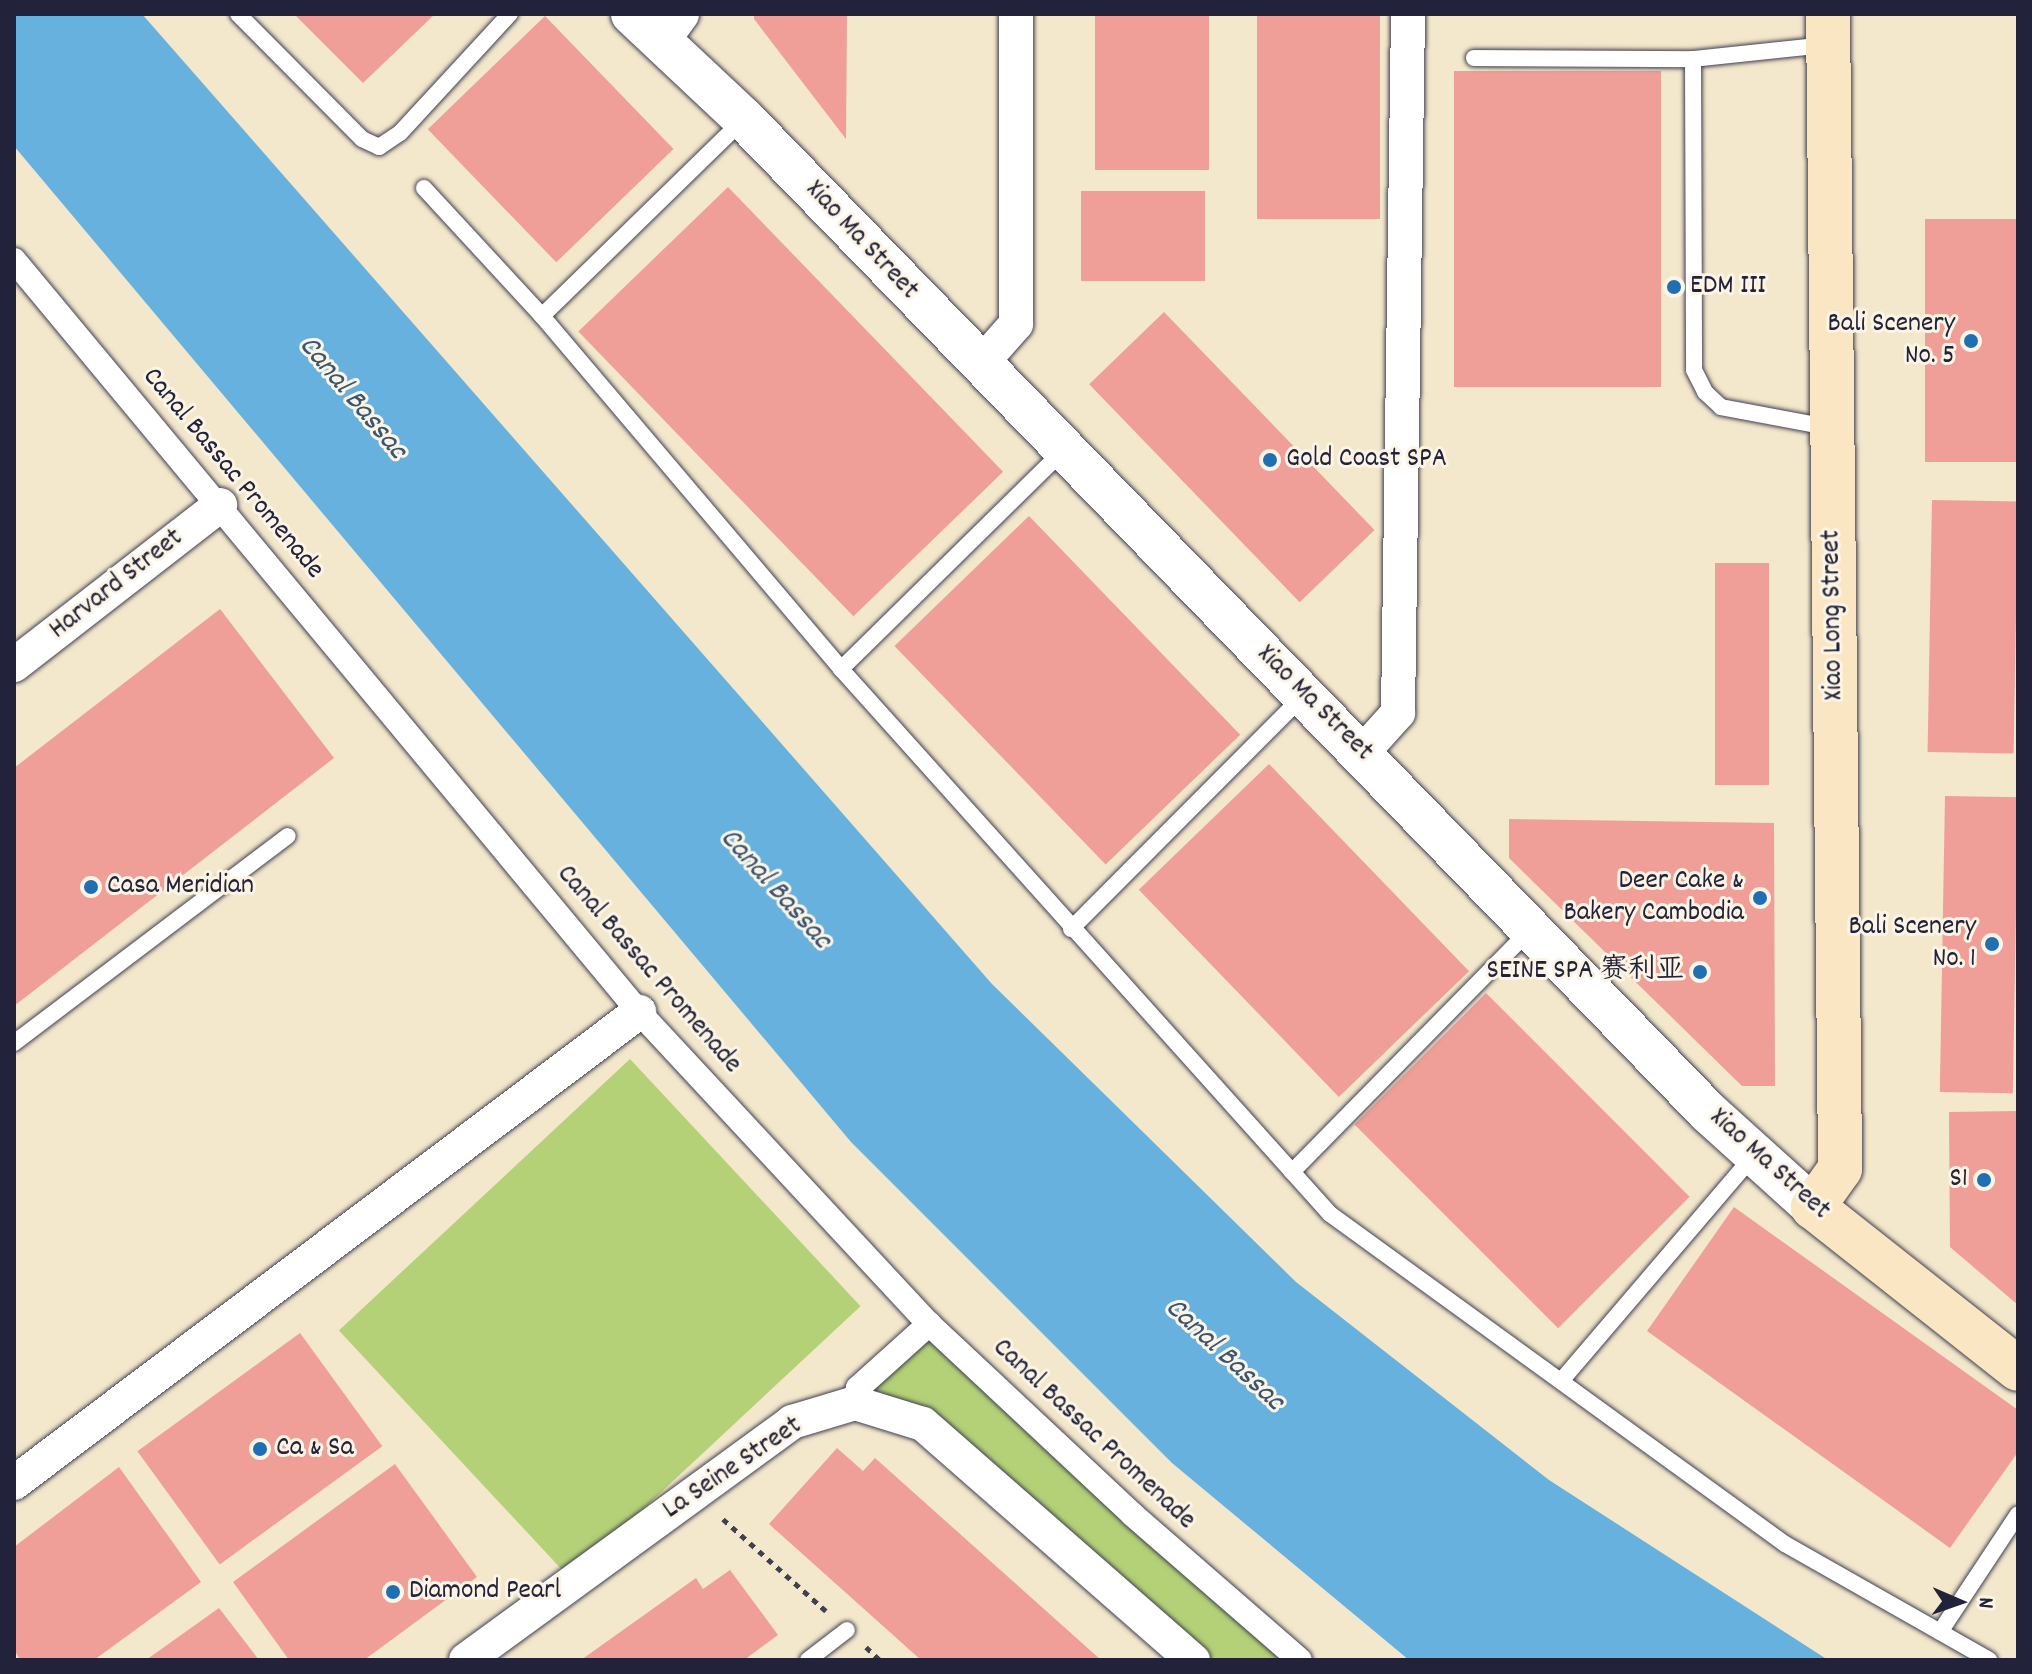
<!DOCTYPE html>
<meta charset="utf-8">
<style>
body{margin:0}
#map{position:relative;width:2032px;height:1674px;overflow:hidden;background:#f3e7cc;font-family:Dekko,"LXGW WenKai TC",sans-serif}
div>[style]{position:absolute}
.green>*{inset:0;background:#b4d177;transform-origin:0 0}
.water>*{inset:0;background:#66b1de}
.building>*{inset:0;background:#ef9e98;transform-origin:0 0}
.path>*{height:5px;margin-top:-2.5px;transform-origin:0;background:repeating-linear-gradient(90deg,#414051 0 6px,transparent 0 12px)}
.roads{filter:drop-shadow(0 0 2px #414051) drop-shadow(0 0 2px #414051)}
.service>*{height:16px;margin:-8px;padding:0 8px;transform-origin:8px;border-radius:8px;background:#fff}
.pedestrian>*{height:24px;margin:-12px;padding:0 12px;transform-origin:12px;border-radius:12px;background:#fff}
.minor>*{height:34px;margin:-17px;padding:0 17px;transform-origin:17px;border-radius:17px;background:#fff}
.tertiary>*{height:42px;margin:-21px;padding:0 21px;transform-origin:21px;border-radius:21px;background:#fff}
.secondary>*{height:44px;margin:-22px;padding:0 22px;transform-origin:22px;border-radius:22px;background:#fbe6c3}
.dots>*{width:22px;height:22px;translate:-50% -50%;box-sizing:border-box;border:4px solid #fcf5e5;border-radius:50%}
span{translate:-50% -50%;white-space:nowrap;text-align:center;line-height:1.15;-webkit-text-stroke:6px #fcf5e5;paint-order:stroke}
.street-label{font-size:28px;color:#22223b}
.poi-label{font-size:28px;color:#22223b}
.left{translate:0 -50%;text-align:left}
.right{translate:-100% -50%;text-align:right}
.water-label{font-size:30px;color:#3a5474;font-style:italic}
.frame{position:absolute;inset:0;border:16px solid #22223b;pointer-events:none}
.north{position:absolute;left:1920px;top:1562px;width:80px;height:80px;-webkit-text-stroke:6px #fcf5e5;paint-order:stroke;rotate:92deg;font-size:22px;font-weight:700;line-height:32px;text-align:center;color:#22223b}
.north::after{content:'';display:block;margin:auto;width:28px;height:36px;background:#22223b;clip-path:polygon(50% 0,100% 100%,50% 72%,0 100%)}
</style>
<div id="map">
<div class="green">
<i style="left:630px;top:1059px;width:338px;height:398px;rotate:47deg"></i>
<i style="clip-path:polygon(929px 1324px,1300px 1660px,1193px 1660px,858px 1388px)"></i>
</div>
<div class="water">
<i style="clip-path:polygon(14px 14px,142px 14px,992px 984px,1296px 1282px,1549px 1480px,1828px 1660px,1409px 1660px,1172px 1463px,851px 1142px,14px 146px)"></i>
</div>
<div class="building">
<i style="clip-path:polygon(294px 14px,435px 14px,363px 83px)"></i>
<i style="clip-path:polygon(754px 14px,847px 14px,846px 139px,754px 19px)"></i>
<i style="left:1095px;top:14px;width:114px;height:156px"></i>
<i style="left:1257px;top:14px;width:123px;height:205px"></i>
<i style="left:545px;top:16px;width:185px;height:163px;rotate:46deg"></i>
<i style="left:1661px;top:71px;width:316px;height:207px;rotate:90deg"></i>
<i style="left:728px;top:187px;width:396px;height:208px;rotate:46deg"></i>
<i style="left:1081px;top:191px;width:124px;height:90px"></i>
<i style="left:1925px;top:219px;width:93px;height:243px"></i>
<i style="left:1164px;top:312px;width:303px;height:104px;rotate:46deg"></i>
<i style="left:1932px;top:500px;width:86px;height:252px;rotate:1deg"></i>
<i style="left:1029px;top:516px;width:304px;height:187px;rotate:46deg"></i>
<i style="left:1715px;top:563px;width:54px;height:222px"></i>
<i style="clip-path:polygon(220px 609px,334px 758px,14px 1006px,14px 768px)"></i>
<i style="left:1269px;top:764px;width:288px;height:181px;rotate:46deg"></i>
<i style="left:1945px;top:796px;width:73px;height:296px;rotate:1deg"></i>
<i style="clip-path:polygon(1509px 819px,1774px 823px,1775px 1086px,1742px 1086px,1509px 858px)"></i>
<i style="left:1486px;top:993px;width:288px;height:186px;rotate:45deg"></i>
<i style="clip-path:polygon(2018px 1111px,2018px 1305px,1950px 1247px,1949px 1112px)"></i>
<i style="clip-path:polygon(1734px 1207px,2018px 1410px,2018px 1452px,1950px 1548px,1647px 1331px)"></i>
<i style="left:300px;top:1333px;width:140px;height:201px;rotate:54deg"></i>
<i style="clip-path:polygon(837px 1448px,863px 1471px,875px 1458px,1101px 1660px,921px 1660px,769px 1524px)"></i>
<i style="clip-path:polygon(395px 1464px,477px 1577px,364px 1660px,289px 1660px,233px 1582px)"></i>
<i style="clip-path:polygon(119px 1467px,201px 1582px,94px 1660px,20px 1660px,14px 1649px,14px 1547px)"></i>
<i style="clip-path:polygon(730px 1570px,778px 1635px,744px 1660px,581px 1660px,696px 1578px,703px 1589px)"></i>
<i style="clip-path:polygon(219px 1608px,259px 1660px,146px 1660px)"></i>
</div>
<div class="path">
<i style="left:723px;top:1519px;width:138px;rotate:41.8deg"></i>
<i style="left:866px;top:1647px;width:19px;rotate:43deg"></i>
</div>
<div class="roads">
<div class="service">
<i style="left:238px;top:14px;width:176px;rotate:45.2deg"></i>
<i style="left:362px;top:139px;width:19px;rotate:25deg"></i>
<i style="left:379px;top:147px;width:25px;rotate:-34deg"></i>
<i style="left:400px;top:133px;width:162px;rotate:-47.3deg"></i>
<i style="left:1826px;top:45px;width:134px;rotate:174deg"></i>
<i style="left:1693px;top:59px;width:311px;rotate:89.8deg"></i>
<i style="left:1694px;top:370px;width:25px;rotate:63deg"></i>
<i style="left:1705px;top:392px;width:22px;rotate:43deg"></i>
<i style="left:1721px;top:407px;width:113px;rotate:10.7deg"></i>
<i style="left:1474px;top:58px;width:219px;rotate:0.3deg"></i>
<i style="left:424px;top:188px;width:174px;rotate:47.3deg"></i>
<i style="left:542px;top:316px;width:463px;rotate:49.7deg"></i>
<i style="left:841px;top:669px;width:732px;rotate:48.1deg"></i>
<i style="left:1330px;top:1214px;width:562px;rotate:35.95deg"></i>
<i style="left:1785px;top:1544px;width:235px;rotate:29.6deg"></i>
<i style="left:542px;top:316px;width:281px;rotate:-44.3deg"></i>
<i style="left:841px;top:669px;width:313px;rotate:-44.5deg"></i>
<i style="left:1071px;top:929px;width:329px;rotate:-45.1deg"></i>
<i style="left:14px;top:1043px;width:343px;rotate:-37.1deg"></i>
<i style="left:1292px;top:1172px;width:339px;rotate:-45.5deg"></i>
<i style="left:1561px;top:1381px;width:299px;rotate:-49.5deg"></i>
<i style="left:1940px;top:1632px;width:141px;rotate:-56.5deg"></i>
<i style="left:808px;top:1660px;width:49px;rotate:-37.6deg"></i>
</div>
<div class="pedestrian">
<i style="left:14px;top:260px;width:978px;rotate:50.27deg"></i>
<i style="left:639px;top:1012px;width:426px;rotate:47.1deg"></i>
<i style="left:929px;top:1324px;width:279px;rotate:43.1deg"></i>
<i style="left:1133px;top:1515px;width:221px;rotate:41deg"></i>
<i style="left:855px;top:1403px;width:15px;rotate:-79deg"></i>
<i style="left:858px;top:1388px;width:96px;rotate:-42deg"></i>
</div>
<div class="minor">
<i style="left:662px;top:42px;width:34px;rotate:-54deg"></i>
<i style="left:979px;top:366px;width:56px;rotate:-48.6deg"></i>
<i style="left:1016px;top:324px;width:310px;rotate:-90deg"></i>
<i style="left:14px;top:665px;width:261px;rotate:-37.8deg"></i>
<i style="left:1362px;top:753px;width:54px;rotate:-48deg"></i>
<i style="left:1398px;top:713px;width:699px;rotate:-89.18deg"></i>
<i style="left:14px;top:1483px;width:783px;rotate:-37deg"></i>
<i style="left:466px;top:1660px;width:404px;rotate:-36.1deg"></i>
<i style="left:792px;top:1422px;width:66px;rotate:-16.8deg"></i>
<i style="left:855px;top:1403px;width:71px;rotate:17.2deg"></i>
<i style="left:923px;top:1424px;width:359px;rotate:41.2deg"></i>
</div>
<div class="tertiary">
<i style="left:632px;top:14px;width:154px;rotate:43.2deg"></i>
<i style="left:744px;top:119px;width:1385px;rotate:45.85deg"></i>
<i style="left:1709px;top:1113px;width:140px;rotate:42.1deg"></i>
</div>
<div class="secondary">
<i style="left:1828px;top:14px;width:1155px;rotate:89.4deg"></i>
<i style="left:1840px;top:1169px;width:47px;rotate:125.4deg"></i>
<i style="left:1813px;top:1207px;width:261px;rotate:38.3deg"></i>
</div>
</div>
<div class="dots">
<i style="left:1674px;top:287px;background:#1f6fb2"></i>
<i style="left:1971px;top:341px;background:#1f6fb2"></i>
<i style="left:1270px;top:460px;background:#1f6fb2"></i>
<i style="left:91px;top:887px;background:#1f6fb2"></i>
<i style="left:1760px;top:898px;background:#1f6fb2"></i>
<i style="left:1992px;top:944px;background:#1f6fb2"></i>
<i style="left:1700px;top:972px;background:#1f6fb2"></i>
<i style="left:1984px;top:1180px;background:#1f6fb2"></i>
<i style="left:260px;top:1449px;background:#1f6fb2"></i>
<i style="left:393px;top:1592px;background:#1f6fb2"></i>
</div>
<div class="street-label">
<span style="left:861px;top:241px;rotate:47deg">Xiao Ma Street</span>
<span style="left:232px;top:474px;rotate:50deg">Canal Bassac Promenade</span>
<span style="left:117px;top:585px;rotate:-38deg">Harvard Street</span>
<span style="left:1834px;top:615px;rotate:-91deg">Xiao Long Street</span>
<span style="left:1314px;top:704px;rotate:45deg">Xiao Ma Street</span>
<span style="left:648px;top:970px;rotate:49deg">Canal Bassac Promenade</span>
<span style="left:1769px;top:1165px;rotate:42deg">Xiao Ma Street</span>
<span style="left:1093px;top:1435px;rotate:43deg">Canal Bassac Promenade</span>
<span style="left:733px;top:1469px;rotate:-34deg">La Seine Street</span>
</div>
<div class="poi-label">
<span class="left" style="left:1690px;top:287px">EDM III</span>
<span class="right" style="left:1955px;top:341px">Bali Scenery<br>No. 5</span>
<span class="left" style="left:1286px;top:460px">Gold Coast SPA</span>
<span class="right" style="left:1744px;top:898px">Deer Cake &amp;<br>Bakery Cambodia</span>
<span class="left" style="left:107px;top:887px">Casa Meridian</span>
<span class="right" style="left:1976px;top:944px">Bali Scenery<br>No. 1</span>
<span class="right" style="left:1684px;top:972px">SEINE SPA 赛利亚</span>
<span class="right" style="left:1968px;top:1180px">S1</span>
<span class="left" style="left:276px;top:1449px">Ca &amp; Sa</span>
<span class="left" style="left:409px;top:1592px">Diamond Pearl</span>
</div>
<div class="water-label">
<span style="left:351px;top:399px;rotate:50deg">Canal Bassac</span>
<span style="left:774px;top:890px;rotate:48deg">Canal Bassac</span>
<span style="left:1223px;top:1356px;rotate:43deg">Canal Bassac</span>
</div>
<div class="frame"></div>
<div class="north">N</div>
</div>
